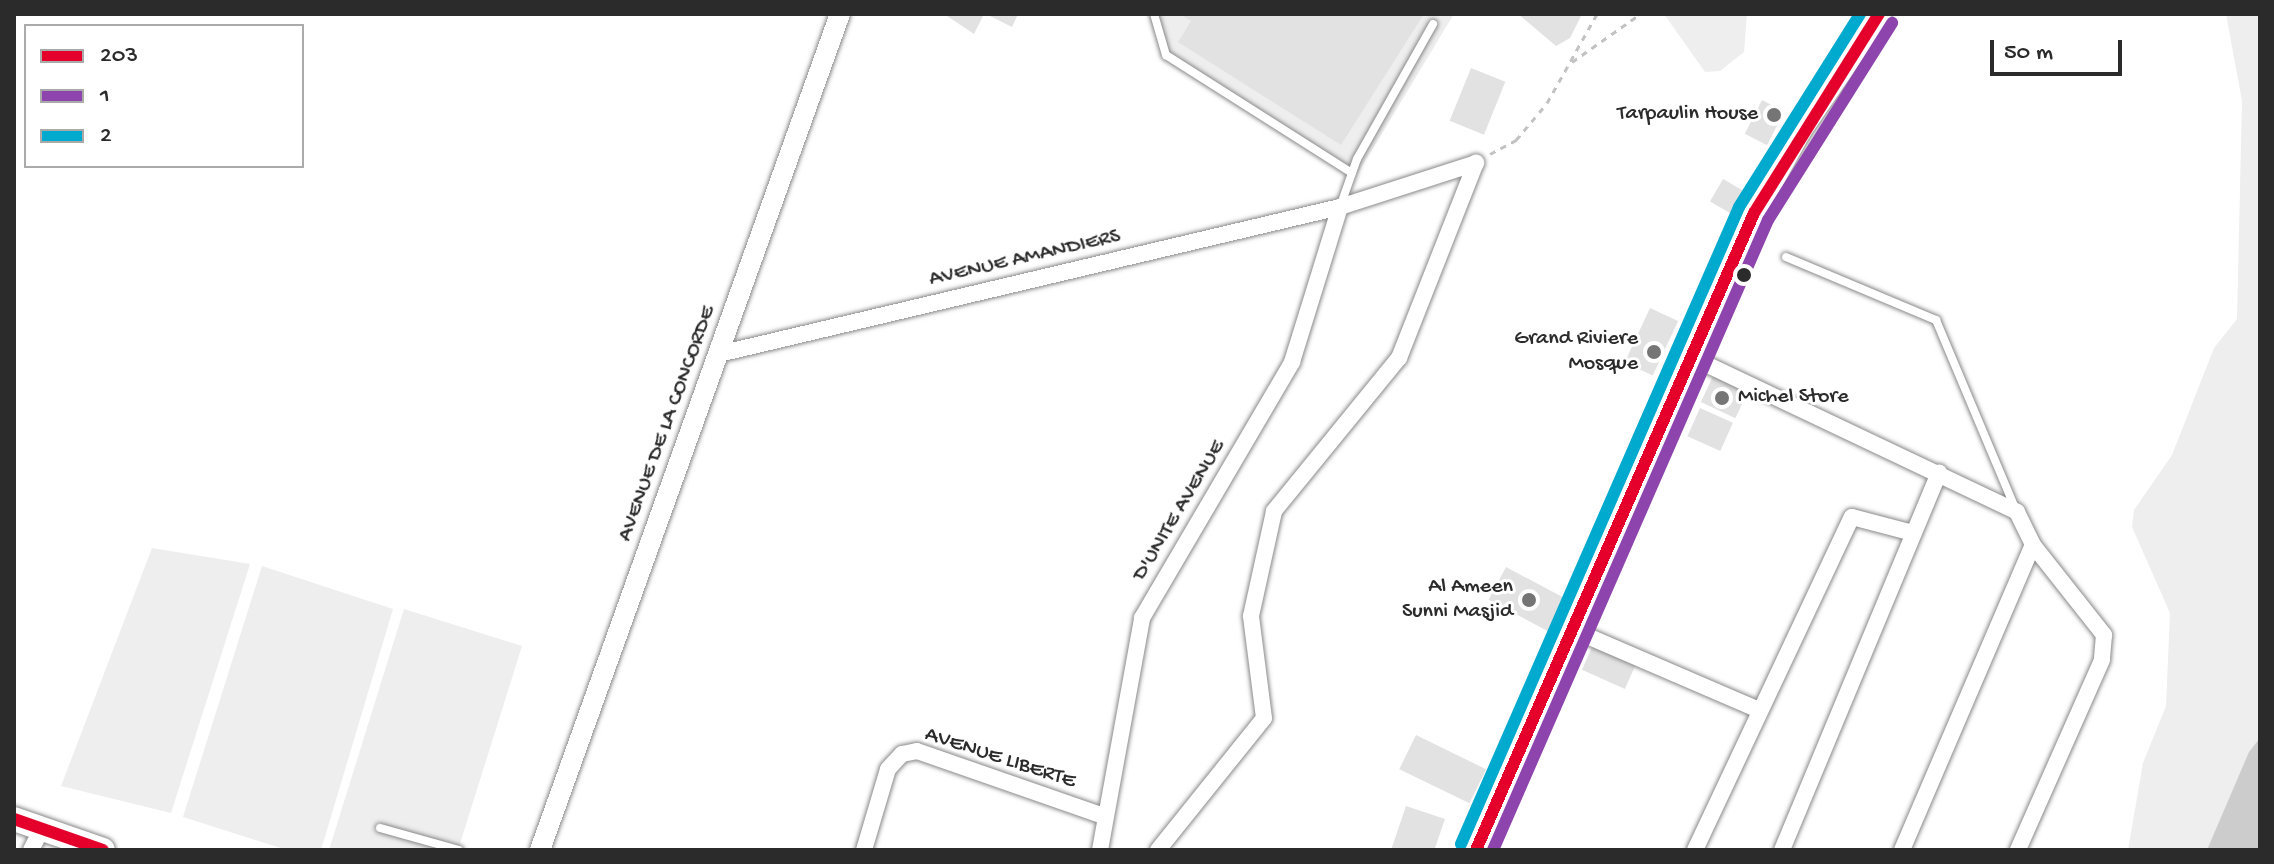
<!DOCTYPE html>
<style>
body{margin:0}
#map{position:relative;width:2274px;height:864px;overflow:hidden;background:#fff;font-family:"Gochi Hand",sans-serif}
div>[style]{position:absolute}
.built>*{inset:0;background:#eee}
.water>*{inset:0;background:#ccc}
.building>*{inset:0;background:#e2e2e2;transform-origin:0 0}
.path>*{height:3px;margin-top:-1.5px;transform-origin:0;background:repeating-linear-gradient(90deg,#c2c2c2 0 6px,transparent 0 12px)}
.roads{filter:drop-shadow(0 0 2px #8a8a8a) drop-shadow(0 0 2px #8a8a8a)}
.service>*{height:8px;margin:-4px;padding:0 4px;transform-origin:4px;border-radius:4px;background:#fff}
.minor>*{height:16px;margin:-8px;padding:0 8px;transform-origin:8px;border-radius:8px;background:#fff}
.tertiary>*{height:20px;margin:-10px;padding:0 10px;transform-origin:10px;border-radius:10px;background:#fff}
.primary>*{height:24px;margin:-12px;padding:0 12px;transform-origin:12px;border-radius:12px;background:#fff}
.bus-1>*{height:12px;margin:-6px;padding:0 6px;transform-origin:6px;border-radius:6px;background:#e4002b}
.bus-2>*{height:12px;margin:-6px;padding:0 6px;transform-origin:6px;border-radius:6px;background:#8e44ad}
.bus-3>*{height:12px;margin:-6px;padding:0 6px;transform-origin:6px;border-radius:6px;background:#00a9ce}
.dots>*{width:22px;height:22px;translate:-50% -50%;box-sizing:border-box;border:4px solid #fff;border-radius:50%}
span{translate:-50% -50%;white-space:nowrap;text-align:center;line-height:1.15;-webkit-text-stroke:6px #fff;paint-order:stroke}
.poi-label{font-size:22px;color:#2b2b2b}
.right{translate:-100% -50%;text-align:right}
.left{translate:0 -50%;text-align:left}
.street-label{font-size:22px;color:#2b2b2b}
.frame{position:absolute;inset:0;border:16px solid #2b2b2b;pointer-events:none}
.legend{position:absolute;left:24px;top:24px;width:280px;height:144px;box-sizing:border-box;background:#fff;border:2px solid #aaa;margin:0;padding:10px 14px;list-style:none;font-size:24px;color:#2b2b2b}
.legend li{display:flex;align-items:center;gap:16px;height:40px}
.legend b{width:40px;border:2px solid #aaa}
.scale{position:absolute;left:1990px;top:40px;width:132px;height:36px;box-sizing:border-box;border:4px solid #2b2b2b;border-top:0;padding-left:10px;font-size:24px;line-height:28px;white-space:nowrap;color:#2b2b2b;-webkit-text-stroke:6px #fff;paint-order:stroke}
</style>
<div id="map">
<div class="built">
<i style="clip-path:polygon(1148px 14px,1454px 14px,1358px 173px,1164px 57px)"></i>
<i style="clip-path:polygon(1664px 14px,1747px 14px,1744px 52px,1720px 71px,1705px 72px)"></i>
<i style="clip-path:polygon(2226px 14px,2260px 14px,2260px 747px,2215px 850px,2128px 850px,2143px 763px,2166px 706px,2170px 613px,2132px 527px,2134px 510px,2172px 455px,2214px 348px,2237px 319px,2242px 101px)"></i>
<i style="clip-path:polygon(152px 548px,250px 564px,171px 813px,61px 786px)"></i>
<i style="clip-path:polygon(262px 566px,393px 609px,321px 850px,287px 850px,183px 817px)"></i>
<i style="clip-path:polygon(404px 609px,522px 646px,458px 850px,329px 850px)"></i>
</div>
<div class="water">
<i style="clip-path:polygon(2260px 738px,2260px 850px,2207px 850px,2249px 752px)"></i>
</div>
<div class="building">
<i style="clip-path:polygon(944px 14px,984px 14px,974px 34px)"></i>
<i style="clip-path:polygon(986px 14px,1018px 14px,1012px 27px)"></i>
<i style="clip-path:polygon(1180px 14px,1424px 14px,1341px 145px,1178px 42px,1191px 21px)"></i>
<i style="clip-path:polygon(1518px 14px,1582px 14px,1570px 38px,1556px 46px)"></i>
<i style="left:1471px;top:68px;width:37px;height:57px;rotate:22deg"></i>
<i style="left:1762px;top:100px;width:25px;height:38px;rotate:27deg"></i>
<i style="left:1723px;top:179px;width:24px;height:26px;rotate:30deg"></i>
<i style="left:1650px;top:308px;width:31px;height:60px;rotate:25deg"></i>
<i style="left:1714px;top:374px;width:38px;height:31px;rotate:25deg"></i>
<i style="left:1700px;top:408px;width:36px;height:31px;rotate:24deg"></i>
<i style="left:1641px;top:417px;width:12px;height:22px;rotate:24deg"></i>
<i style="left:1506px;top:567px;width:72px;height:37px;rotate:28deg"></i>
<i style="left:1597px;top:636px;width:47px;height:37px;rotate:24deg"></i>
<i style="left:1416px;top:735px;width:78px;height:38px;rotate:26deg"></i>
<i style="clip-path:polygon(1406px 806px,1445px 819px,1435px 848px,1391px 850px)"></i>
</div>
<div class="path">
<i style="left:1572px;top:62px;width:83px;rotate:-35.2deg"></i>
<i style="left:1490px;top:154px;width:30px;rotate:-28deg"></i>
<i style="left:1516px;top:140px;width:48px;rotate:-50deg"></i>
<i style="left:1547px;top:103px;width:102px;rotate:-60.7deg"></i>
</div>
<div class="roads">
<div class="service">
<i style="left:1154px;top:14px;width:43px;rotate:73.7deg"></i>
<i style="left:1166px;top:55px;width:220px;rotate:32.4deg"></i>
<i style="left:1340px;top:207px;width:51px;rotate:-70.5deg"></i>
<i style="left:1357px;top:159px;width:155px;rotate:-60.6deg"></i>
<i style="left:1786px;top:257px;width:163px;rotate:22.8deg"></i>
<i style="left:1936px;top:320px;width:204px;rotate:67.2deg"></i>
<i style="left:380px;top:828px;width:82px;rotate:15.6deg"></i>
</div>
<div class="minor">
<i style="left:719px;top:354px;width:638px;rotate:-13.32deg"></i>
<i style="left:1340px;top:207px;width:143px;rotate:-17.9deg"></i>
<i style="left:1691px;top:357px;width:361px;rotate:25.4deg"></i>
<i style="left:2017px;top:512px;width:37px;rotate:64deg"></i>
<i style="left:2033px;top:545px;width:115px;rotate:51.7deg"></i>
<i style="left:2104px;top:635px;width:25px;rotate:95deg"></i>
<i style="left:2102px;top:660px;width:208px;rotate:113.9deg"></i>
<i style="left:1571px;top:629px;width:202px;rotate:23.3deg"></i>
<i style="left:31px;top:850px;width:25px;rotate:-63deg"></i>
<i style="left:864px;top:850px;width:84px;rotate:-73.5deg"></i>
<i style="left:888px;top:769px;width:21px;rotate:-47deg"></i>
<i style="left:902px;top:754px;width:15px;rotate:-11deg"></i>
<i style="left:917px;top:751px;width:198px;rotate:19.2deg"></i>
<i style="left:1100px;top:850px;width:236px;rotate:-79.7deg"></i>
<i style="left:1142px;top:618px;width:297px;rotate:-59.6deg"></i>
<i style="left:1292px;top:362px;width:162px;rotate:-72.8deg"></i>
<i style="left:1158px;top:850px;width:169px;rotate:-51.2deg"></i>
<i style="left:1264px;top:718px;width:103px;rotate:-97.3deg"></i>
<i style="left:1251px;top:616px;width:107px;rotate:-77.6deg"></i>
<i style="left:1274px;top:511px;width:198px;rotate:-50.8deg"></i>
<i style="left:1399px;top:358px;width:210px;rotate:-68.5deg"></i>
<i style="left:1695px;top:850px;width:368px;rotate:-64.8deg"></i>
<i style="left:1852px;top:517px;width:63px;rotate:14.7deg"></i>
<i style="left:1782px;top:850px;width:409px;rotate:-67.4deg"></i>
<i style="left:1902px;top:850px;width:332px;rotate:-66.8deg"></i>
</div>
<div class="tertiary">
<i style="left:540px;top:850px;width:888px;rotate:-70.26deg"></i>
</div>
<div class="primary">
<i style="left:14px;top:819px;width:94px;rotate:19.2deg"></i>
<i style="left:1476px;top:850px;width:695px;rotate:-66.42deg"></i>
<i style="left:1754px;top:213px;width:94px;rotate:-61.2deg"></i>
<i style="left:1799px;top:131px;width:142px;rotate:-55.6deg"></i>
</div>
</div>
<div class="bus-1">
<i style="left:14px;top:819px;width:94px;rotate:19.2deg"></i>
<i style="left:1476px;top:850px;width:695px;rotate:-66.42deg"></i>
<i style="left:1754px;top:213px;width:235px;rotate:-57.9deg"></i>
</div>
<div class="bus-2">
<i style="left:1493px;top:850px;width:687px;rotate:-66.42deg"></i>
<i style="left:1768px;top:220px;width:233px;rotate:-57.8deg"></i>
</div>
<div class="bus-3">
<i style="left:1461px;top:844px;width:695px;rotate:-66.42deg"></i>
<i style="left:1739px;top:207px;width:228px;rotate:-57.9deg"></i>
</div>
<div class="dots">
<i style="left:1774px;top:115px;background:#757575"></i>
<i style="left:1744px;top:275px;background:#2b2b2b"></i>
<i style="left:1654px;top:352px;background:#757575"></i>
<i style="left:1722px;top:398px;background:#757575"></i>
<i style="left:1529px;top:600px;background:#757575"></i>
</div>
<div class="poi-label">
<span class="right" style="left:1758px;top:115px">Tarpaulin House</span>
<span class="right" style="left:1638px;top:352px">Grand Riviere<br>Mosque</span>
<span class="left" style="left:1738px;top:398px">Michel Store</span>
<span class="right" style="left:1513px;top:600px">Al Ameen<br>Sunni Masjid</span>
</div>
<div class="street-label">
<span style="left:1025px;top:259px;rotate:-13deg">AVENUE AMANDIERS</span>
<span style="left:668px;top:424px;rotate:-70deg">AVENUE DE LA CONCORDE</span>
<span style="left:1180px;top:511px;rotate:-59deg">D'UNITE AVENUE</span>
<span style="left:1000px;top:759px;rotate:18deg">AVENUE LIBERTE</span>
</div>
<div class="frame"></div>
<ul class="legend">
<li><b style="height:10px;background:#e4002b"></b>203</li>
<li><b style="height:10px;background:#8e44ad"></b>1</li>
<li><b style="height:10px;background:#00a9ce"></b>2</li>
</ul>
<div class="scale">50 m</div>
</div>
